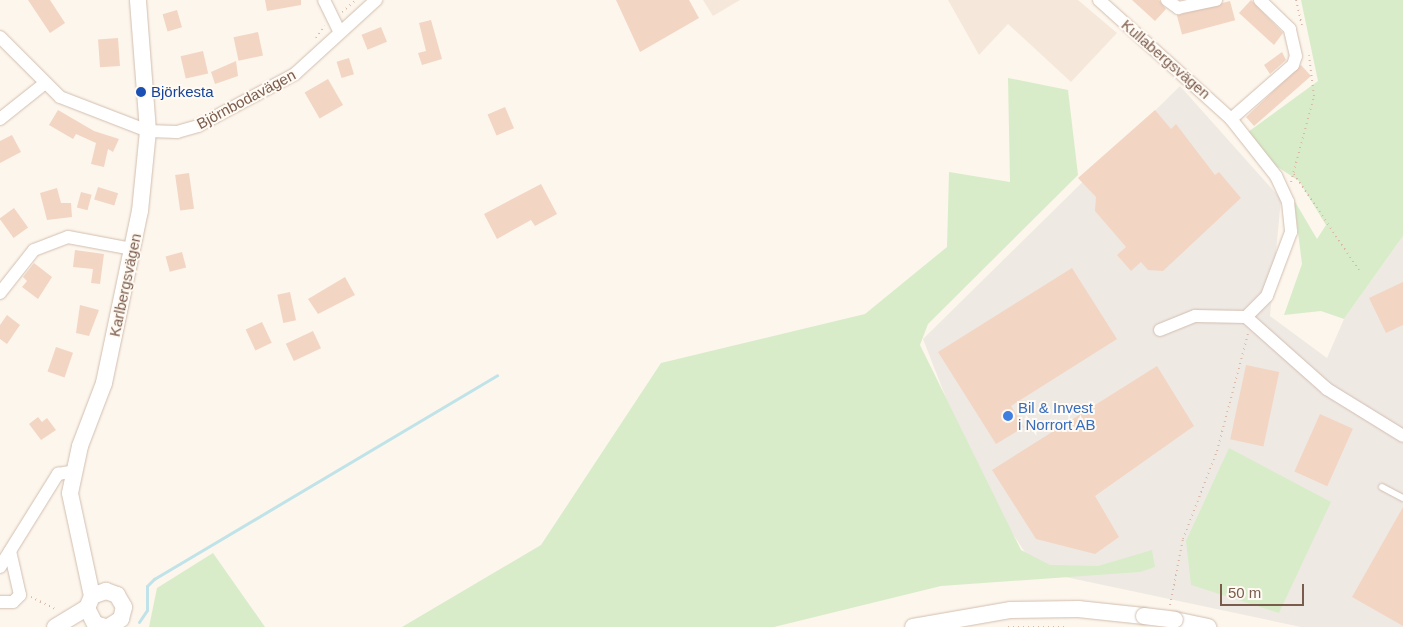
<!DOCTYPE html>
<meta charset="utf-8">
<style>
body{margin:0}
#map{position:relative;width:1403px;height:627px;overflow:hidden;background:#fdf6ec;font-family:Helvetica,sans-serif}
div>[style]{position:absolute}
.residential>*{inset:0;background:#f5e8da}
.industrial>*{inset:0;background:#efe9e4}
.green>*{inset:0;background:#d8ecc9}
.stream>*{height:3px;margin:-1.5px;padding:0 1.5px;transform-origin:1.5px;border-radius:1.5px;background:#bfe3e8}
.building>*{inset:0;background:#f3d5c3;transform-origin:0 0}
.path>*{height:2px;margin-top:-1px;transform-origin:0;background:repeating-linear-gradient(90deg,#d9b8a5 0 1px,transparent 0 5px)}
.roads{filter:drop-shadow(0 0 1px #d1beb0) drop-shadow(0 0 1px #d1beb0)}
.service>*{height:6px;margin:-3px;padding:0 3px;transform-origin:3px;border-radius:3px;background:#fff}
.minor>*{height:12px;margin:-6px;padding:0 6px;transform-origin:6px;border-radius:6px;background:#fff}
.tertiary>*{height:16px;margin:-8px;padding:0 8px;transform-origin:8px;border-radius:8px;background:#fff}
.bridges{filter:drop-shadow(0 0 1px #d1beb0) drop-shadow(0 0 1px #d1beb0)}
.tertiary-bridge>*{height:16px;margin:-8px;padding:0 8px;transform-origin:8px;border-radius:8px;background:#fff}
.dots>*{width:14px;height:14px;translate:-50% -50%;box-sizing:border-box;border:2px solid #fffaf3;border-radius:50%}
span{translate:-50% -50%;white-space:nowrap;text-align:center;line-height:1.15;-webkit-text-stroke:4px #fffaf3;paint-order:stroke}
.street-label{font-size:15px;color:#7a5c4d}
.transit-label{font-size:15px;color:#164399}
.left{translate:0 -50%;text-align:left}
.shop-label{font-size:15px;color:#366cbe}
.scale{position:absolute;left:1220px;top:584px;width:84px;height:22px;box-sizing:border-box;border:2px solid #7a5c4d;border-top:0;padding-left:6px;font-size:15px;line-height:18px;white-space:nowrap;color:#7a5c4d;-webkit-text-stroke:4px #fffaf3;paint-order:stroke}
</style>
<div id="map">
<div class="residential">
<i style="clip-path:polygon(703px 0,740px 0,713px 16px)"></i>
<i style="clip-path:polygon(948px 0,1078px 0,1117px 33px,1071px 82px,1008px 24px,979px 55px)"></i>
</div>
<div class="industrial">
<i style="clip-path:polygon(1180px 86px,1281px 199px,1270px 316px,1327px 358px,1344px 319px,1403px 236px,1403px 627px,1301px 627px,1037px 571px,978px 480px,923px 339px)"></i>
</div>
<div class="green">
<i style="clip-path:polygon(1301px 0,1403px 0,1403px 236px,1344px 319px,1321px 311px,1284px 315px,1302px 264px,1294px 200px,1317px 239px,1326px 225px,1299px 181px,1270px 162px,1248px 132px,1318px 81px)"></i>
<i style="clip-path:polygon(1008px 78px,1068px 90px,1078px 175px,928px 324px,920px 345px,1021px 550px,1050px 565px,1098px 566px,1152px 550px,1155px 567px,1140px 572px,941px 586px,774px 627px,402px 627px,541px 545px,661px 363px,865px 314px,947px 247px,949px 172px,1010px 182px)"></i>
<i style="clip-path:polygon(1229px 448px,1331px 502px,1279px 613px,1191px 585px,1186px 541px)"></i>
<i style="clip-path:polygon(213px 553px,265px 627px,149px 627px,157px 588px)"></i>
</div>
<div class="stream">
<i style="left:139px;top:622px;width:14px;rotate:-56deg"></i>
<i style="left:147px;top:610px;width:24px;rotate:-90deg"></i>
<i style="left:147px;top:586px;width:10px;rotate:-45deg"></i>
<i style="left:154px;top:579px;width:399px;rotate:-30.7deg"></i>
</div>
<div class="building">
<i style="clip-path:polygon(28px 0,50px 0,65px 23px,50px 33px)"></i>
<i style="clip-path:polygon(265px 0,301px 0,301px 5px,267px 11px)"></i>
<i style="clip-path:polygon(616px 0,689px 0,699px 18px,640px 52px)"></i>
<i style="clip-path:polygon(1132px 0,1159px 0,1166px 9px,1155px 21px)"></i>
<i style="clip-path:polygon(1251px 0,1283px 33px,1274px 45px,1239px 13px)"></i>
<i style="left:1230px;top:1px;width:20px;height:55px;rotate:75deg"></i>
<i style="left:177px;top:10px;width:18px;height:15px;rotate:74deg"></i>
<i style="clip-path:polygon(431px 20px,442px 59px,422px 65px,418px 53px,426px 51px,419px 23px)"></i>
<i style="left:381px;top:27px;width:16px;height:21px;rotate:68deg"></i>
<i style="left:258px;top:32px;width:24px;height:25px;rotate:78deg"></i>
<i style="left:118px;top:38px;width:28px;height:20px;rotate:86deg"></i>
<i style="left:203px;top:51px;width:23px;height:23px;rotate:77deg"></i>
<i style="clip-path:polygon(1282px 52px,1286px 60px,1270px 74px,1264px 65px)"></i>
<i style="left:349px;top:58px;width:17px;height:13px;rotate:73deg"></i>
<i style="clip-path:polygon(236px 61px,238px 76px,215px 84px,211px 72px)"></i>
<i style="clip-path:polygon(1301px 65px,1311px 76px,1254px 126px,1246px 117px)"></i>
<i style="left:328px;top:79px;width:30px;height:27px;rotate:60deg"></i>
<i style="left:505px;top:107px;width:23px;height:19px;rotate:67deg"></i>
<i style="clip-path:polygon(58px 110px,94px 131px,119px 139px,113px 152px,108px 149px,104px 167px,91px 164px,96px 143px,76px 134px,73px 139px,49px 125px)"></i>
<i style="clip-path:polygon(1155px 110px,1171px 129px,1176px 124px,1215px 175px,1219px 172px,1241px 198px,1163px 271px,1148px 270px,1141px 262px,1131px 271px,1117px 255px,1126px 247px,1095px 211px,1096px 197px,1078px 178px)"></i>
<i style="clip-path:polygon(12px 135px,21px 152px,0 163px,0 141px)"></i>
<i style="left:189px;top:173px;width:36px;height:14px;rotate:82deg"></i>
<i style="clip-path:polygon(541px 184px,557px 214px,535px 226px,531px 220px,497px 239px,484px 214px)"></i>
<i style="left:98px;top:187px;width:21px;height:13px;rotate:17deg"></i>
<i style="clip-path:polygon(57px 188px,61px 203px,71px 203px,72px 217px,47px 220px,40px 193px)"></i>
<i style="left:81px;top:192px;width:11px;height:16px;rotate:15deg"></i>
<i style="left:14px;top:208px;width:24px;height:18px;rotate:54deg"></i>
<i style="clip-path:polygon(75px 250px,104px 254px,100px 284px,91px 283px,93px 269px,73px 267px)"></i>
<i style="left:182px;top:252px;width:16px;height:17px;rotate:75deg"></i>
<i style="clip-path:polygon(34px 263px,52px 277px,38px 299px,22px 287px,27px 281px,23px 277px)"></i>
<i style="clip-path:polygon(1072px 268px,1117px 339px,1011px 406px,1024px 427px,996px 444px,938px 352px)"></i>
<i style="clip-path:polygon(345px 277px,355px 295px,318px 314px,308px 299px)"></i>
<i style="clip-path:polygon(1403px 282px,1403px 325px,1386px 333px,1369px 298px)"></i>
<i style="left:290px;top:292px;width:29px;height:13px;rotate:78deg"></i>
<i style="clip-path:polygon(80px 305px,99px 310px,89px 336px,76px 333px)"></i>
<i style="clip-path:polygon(7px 315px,20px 325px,7px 344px,0 339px,0 325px)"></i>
<i style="left:262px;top:322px;width:23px;height:18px;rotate:65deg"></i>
<i style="left:313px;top:331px;width:19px;height:30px;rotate:65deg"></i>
<i style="left:56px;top:347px;width:18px;height:26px;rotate:19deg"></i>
<i style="left:1246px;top:365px;width:34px;height:76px;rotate:12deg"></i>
<i style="clip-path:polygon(1157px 366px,1194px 426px,1095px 496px,1119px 537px,1095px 554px,1036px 539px,992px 470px)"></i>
<i style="left:1320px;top:414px;width:36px;height:63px;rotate:24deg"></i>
<i style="clip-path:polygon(38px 417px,42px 422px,47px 418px,56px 430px,41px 440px,29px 424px)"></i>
<i style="clip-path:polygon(1403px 507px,1403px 626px,1352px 597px)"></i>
</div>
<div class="path">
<i style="left:1296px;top:0;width:27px;rotate:77deg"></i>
<i style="left:342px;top:12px;width:18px;rotate:-41deg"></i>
<i style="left:316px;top:38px;width:15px;rotate:-53deg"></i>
<i style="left:1294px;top:174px;width:116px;rotate:55.9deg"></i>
<i style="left:1291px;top:182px;width:89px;rotate:-75deg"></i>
<i style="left:1314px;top:96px;width:41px;rotate:-97deg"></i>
<i style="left:31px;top:597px;width:28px;rotate:26deg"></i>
<i style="left:1170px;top:605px;width:67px;rotate:-78.9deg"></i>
<i style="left:1183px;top:539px;width:94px;rotate:-68.9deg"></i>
<i style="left:1217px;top:451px;width:121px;rotate:-75.2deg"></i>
<i style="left:1008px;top:627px;width:56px"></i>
</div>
<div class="roads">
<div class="service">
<i style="left:1382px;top:487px;width:24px;rotate:28deg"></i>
</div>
<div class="minor">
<i style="left:324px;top:0;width:34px;rotate:64deg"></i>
<i style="left:1099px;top:0;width:178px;rotate:42deg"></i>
<i style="left:1231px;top:119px;width:73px;rotate:51.7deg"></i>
<i style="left:1276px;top:176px;width:29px;rotate:65deg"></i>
<i style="left:1288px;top:202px;width:30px;rotate:84deg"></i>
<i style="left:1291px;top:232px;width:68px;rotate:110.6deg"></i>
<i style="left:1267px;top:296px;width:30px;rotate:135deg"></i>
<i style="left:1167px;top:0;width:14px;rotate:36deg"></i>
<i style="left:1178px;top:8px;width:39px;rotate:-12deg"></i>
<i style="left:0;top:37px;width:85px;rotate:45deg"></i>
<i style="left:60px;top:97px;width:94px;rotate:21.1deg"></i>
<i style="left:148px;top:131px;width:29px;rotate:2deg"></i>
<i style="left:177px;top:132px;width:22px;rotate:-16deg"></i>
<i style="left:198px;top:126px;width:110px;rotate:-28.2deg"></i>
<i style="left:295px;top:74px;width:110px;rotate:-42.4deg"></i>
<i style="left:0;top:119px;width:56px;rotate:-38.5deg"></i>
<i style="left:1231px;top:119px;width:82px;rotate:-41.1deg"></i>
<i style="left:1293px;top:65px;width:9px;rotate:-72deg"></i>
<i style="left:1296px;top:56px;width:28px;rotate:-103deg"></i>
<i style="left:1290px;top:29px;width:42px;rotate:-136deg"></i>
<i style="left:0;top:293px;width:55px;rotate:-51.7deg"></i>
<i style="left:34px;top:250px;width:36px;rotate:-21deg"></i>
<i style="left:68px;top:237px;width:66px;rotate:10.5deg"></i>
<i style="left:1160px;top:330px;width:38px;rotate:-22deg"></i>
<i style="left:1195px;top:316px;width:51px;rotate:1.1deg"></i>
<i style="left:1246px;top:317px;width:108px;rotate:41.6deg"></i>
<i style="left:1327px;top:389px;width:89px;rotate:31.7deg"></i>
<i style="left:0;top:567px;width:110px;rotate:-58.1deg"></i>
<i style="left:58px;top:474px;width:17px;rotate:-10deg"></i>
<i style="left:0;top:602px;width:13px"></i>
<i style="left:13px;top:602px;width:10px;rotate:-45deg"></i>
<i style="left:20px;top:595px;width:45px;rotate:-102.8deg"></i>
</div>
<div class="tertiary">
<i style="left:92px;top:596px;width:105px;rotate:-102.1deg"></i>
<i style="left:70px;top:493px;width:48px;rotate:-78deg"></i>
<i style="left:80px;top:446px;width:67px;rotate:-69.1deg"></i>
<i style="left:104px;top:383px;width:176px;rotate:-78.2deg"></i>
<i style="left:140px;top:211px;width:80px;rotate:-84.3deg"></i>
<i style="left:148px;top:131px;width:131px;rotate:-94.4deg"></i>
<i style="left:1175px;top:620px;width:34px;rotate:12deg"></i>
<i style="left:55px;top:627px;width:37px;rotate:-31deg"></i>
<i style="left:105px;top:627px;width:10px;rotate:-163deg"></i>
<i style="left:95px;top:624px;width:18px;rotate:-117deg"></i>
<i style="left:87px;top:608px;width:13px;rotate:-67deg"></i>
<i style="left:92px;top:596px;width:15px;rotate:-20deg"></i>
<i style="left:106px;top:591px;width:12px;rotate:20deg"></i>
<i style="left:117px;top:595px;width:14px;rotate:60deg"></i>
<i style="left:124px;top:607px;width:12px;rotate:104deg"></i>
<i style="left:121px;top:619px;width:15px;rotate:148deg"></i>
<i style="left:913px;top:627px;width:98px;rotate:-9.9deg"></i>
<i style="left:1010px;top:610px;width:68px;rotate:-0.8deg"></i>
<i style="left:1078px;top:609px;width:66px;rotate:6.1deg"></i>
</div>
</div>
<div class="bridges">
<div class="tertiary-bridge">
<i style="left:1144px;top:616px;width:31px;rotate:7deg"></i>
</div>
</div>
<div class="dots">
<i style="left:141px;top:92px;background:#1a4fb4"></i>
<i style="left:1008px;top:416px;background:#3f7fe0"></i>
</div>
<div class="street-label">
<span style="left:1166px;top:59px;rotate:41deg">Kullabergsvägen</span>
<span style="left:246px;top:99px;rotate:-28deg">Björnbodavägen</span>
<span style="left:125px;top:285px;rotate:-78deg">Karlbergsvägen</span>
</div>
<div class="transit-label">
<span class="left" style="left:151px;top:92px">Björkesta</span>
</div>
<div class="shop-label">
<span class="left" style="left:1018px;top:416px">Bil &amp; Invest<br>i Norrort AB</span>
</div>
<div class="scale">50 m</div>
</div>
